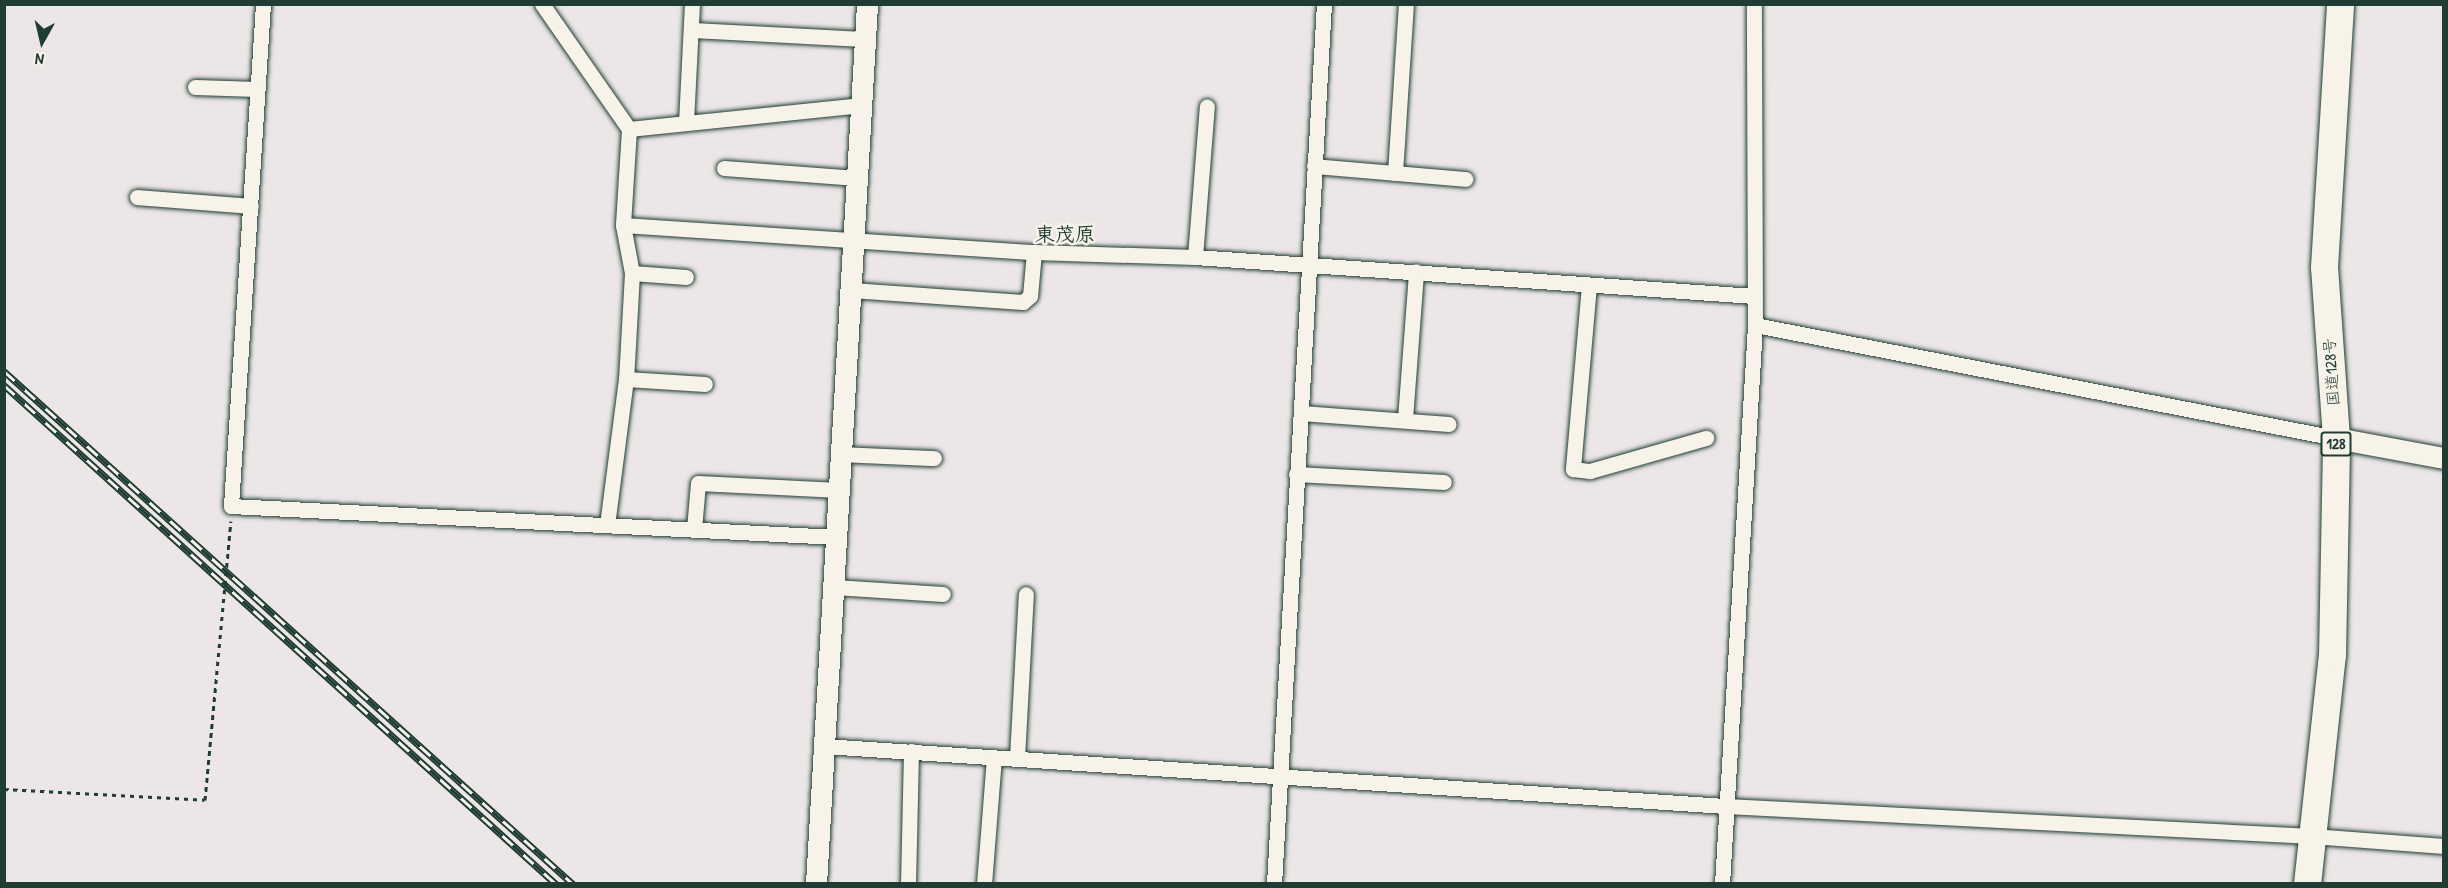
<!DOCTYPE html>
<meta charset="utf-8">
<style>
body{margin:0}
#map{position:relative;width:2448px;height:888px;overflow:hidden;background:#ece6e7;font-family:"Patrick Hand","Klee One",sans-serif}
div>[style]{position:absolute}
.path>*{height:3px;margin-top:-1.5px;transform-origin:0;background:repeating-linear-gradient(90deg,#1f3d34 0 4.5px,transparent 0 9px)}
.roads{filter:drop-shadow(0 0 2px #1f3d34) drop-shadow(0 0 2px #1f3d34)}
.street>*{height:15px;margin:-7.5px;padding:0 7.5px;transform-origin:7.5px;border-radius:7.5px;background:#f7f3e8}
.secondary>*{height:21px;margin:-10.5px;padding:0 10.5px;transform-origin:10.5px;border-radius:10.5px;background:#f7f3e8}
.highway>*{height:27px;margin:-13.5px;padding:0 13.5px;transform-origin:13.5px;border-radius:13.5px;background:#f7f3e8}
.rail>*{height:7px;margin-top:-3.5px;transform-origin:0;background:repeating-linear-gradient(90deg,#f7f3e8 0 14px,#1f3d34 0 28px);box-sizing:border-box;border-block:2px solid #1f3d34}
span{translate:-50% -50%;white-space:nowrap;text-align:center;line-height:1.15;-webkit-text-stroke:5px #f7f3e8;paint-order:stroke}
.shield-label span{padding:2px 4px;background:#f7f3e8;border:2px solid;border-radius:4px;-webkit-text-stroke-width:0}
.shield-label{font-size:15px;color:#1f3d34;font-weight:700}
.street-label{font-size:16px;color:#1f3d34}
.quarter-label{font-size:20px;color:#1f3d34;font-weight:700}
.frame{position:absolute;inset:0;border:6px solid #1f3d34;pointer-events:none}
.north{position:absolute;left:12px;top:12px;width:60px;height:60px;-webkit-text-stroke:4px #f7f3e8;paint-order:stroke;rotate:188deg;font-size:16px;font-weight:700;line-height:24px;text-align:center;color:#1f3d34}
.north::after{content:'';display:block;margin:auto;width:21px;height:27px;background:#1f3d34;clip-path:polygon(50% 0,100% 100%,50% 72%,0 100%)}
</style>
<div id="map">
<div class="path">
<i style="left:4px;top:789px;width:201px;rotate:3.1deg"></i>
<i style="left:205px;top:800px;width:280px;rotate:-84.7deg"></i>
</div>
<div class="roads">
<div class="street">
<i style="left:263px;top:4px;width:503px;rotate:93.65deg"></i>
<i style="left:231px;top:506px;width:606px;rotate:2.93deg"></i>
<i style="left:542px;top:4px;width:152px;rotate:55.2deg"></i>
<i style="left:629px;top:129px;width:96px;rotate:93.6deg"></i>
<i style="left:623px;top:225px;width:49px;rotate:79.4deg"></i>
<i style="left:632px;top:273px;width:106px;rotate:93.2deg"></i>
<i style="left:626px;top:379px;width:147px;rotate:97.4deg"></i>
<i style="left:691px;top:30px;width:174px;rotate:3deg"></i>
<i style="left:195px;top:87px;width:62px;rotate:1.8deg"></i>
<i style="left:686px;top:122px;width:118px;rotate:-87.1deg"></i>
<i style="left:629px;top:129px;width:234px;rotate:-5.9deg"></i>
<i style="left:1314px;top:166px;width:152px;rotate:4.9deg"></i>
<i style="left:724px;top:168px;width:133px;rotate:4.3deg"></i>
<i style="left:1395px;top:173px;width:169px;rotate:-86.3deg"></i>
<i style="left:137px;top:197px;width:114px;rotate:4.5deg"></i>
<i style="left:623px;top:225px;width:412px;rotate:3.8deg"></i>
<i style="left:1034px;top:252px;width:161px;rotate:1.8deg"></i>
<i style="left:1195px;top:257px;width:560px;rotate:3.99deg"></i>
<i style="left:1195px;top:257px;width:151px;rotate:-85.5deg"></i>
<i style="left:632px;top:273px;width:54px;rotate:4.2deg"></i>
<i style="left:1589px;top:285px;width:185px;rotate:95deg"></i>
<i style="left:1573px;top:469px;width:17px;rotate:7deg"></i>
<i style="left:1590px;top:471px;width:121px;rotate:-15.9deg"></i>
<i style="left:851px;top:290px;width:172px;rotate:4deg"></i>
<i style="left:1023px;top:302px;width:9px;rotate:-41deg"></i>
<i style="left:1030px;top:296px;width:44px;rotate:-84.8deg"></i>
<i style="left:1755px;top:325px;width:592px;rotate:11.01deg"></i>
<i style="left:626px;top:379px;width:79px;rotate:3.6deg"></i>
<i style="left:1301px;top:413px;width:148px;rotate:4.3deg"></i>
<i style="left:1405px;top:419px;width:148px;rotate:-85.7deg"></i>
<i style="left:841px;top:454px;width:93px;rotate:2.5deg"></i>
<i style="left:1296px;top:474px;width:148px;rotate:3.1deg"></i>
<i style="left:694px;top:529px;width:46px;rotate:-85deg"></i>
<i style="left:698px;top:483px;width:141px;rotate:2.8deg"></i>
<i style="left:834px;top:587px;width:109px;rotate:3.7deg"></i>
<i style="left:824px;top:746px;width:904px;rotate:3.81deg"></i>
<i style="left:1726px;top:806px;width:587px;rotate:2.93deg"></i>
<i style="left:2312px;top:836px;width:132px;rotate:4.3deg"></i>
<i style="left:1017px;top:758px;width:164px;rotate:-86.9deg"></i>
<i style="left:908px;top:884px;width:133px;rotate:-88.7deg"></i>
<i style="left:984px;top:884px;width:127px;rotate:-85.5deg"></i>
<i style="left:1274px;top:884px;width:881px;rotate:-86.75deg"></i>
<i style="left:1722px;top:884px;width:560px;rotate:-86.62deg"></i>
<i style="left:1755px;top:325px;width:321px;rotate:-90.2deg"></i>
</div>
<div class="secondary">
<i style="left:2336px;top:438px;width:110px;rotate:10.5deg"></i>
<i style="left:816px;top:884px;width:881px;rotate:-86.68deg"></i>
</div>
<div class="highway">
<i style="left:2307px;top:884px;width:230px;rotate:-83.8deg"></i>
<i style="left:2332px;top:655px;width:217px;rotate:-88.9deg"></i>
<i style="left:2336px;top:438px;width:171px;rotate:-94deg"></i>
<i style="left:2324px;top:267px;width:263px;rotate:-86.5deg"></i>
</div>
</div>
<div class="rail">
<i style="left:4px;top:371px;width:766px;rotate:42.04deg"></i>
<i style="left:4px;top:385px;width:744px;rotate:42.11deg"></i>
</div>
<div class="shield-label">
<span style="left:2336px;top:444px">128</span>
</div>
<div class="street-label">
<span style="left:2331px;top:372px;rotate:-94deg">国道128号</span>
</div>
<div class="quarter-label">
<span style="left:1065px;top:233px">東茂原</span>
</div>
<div class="frame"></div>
<div class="north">N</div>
</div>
